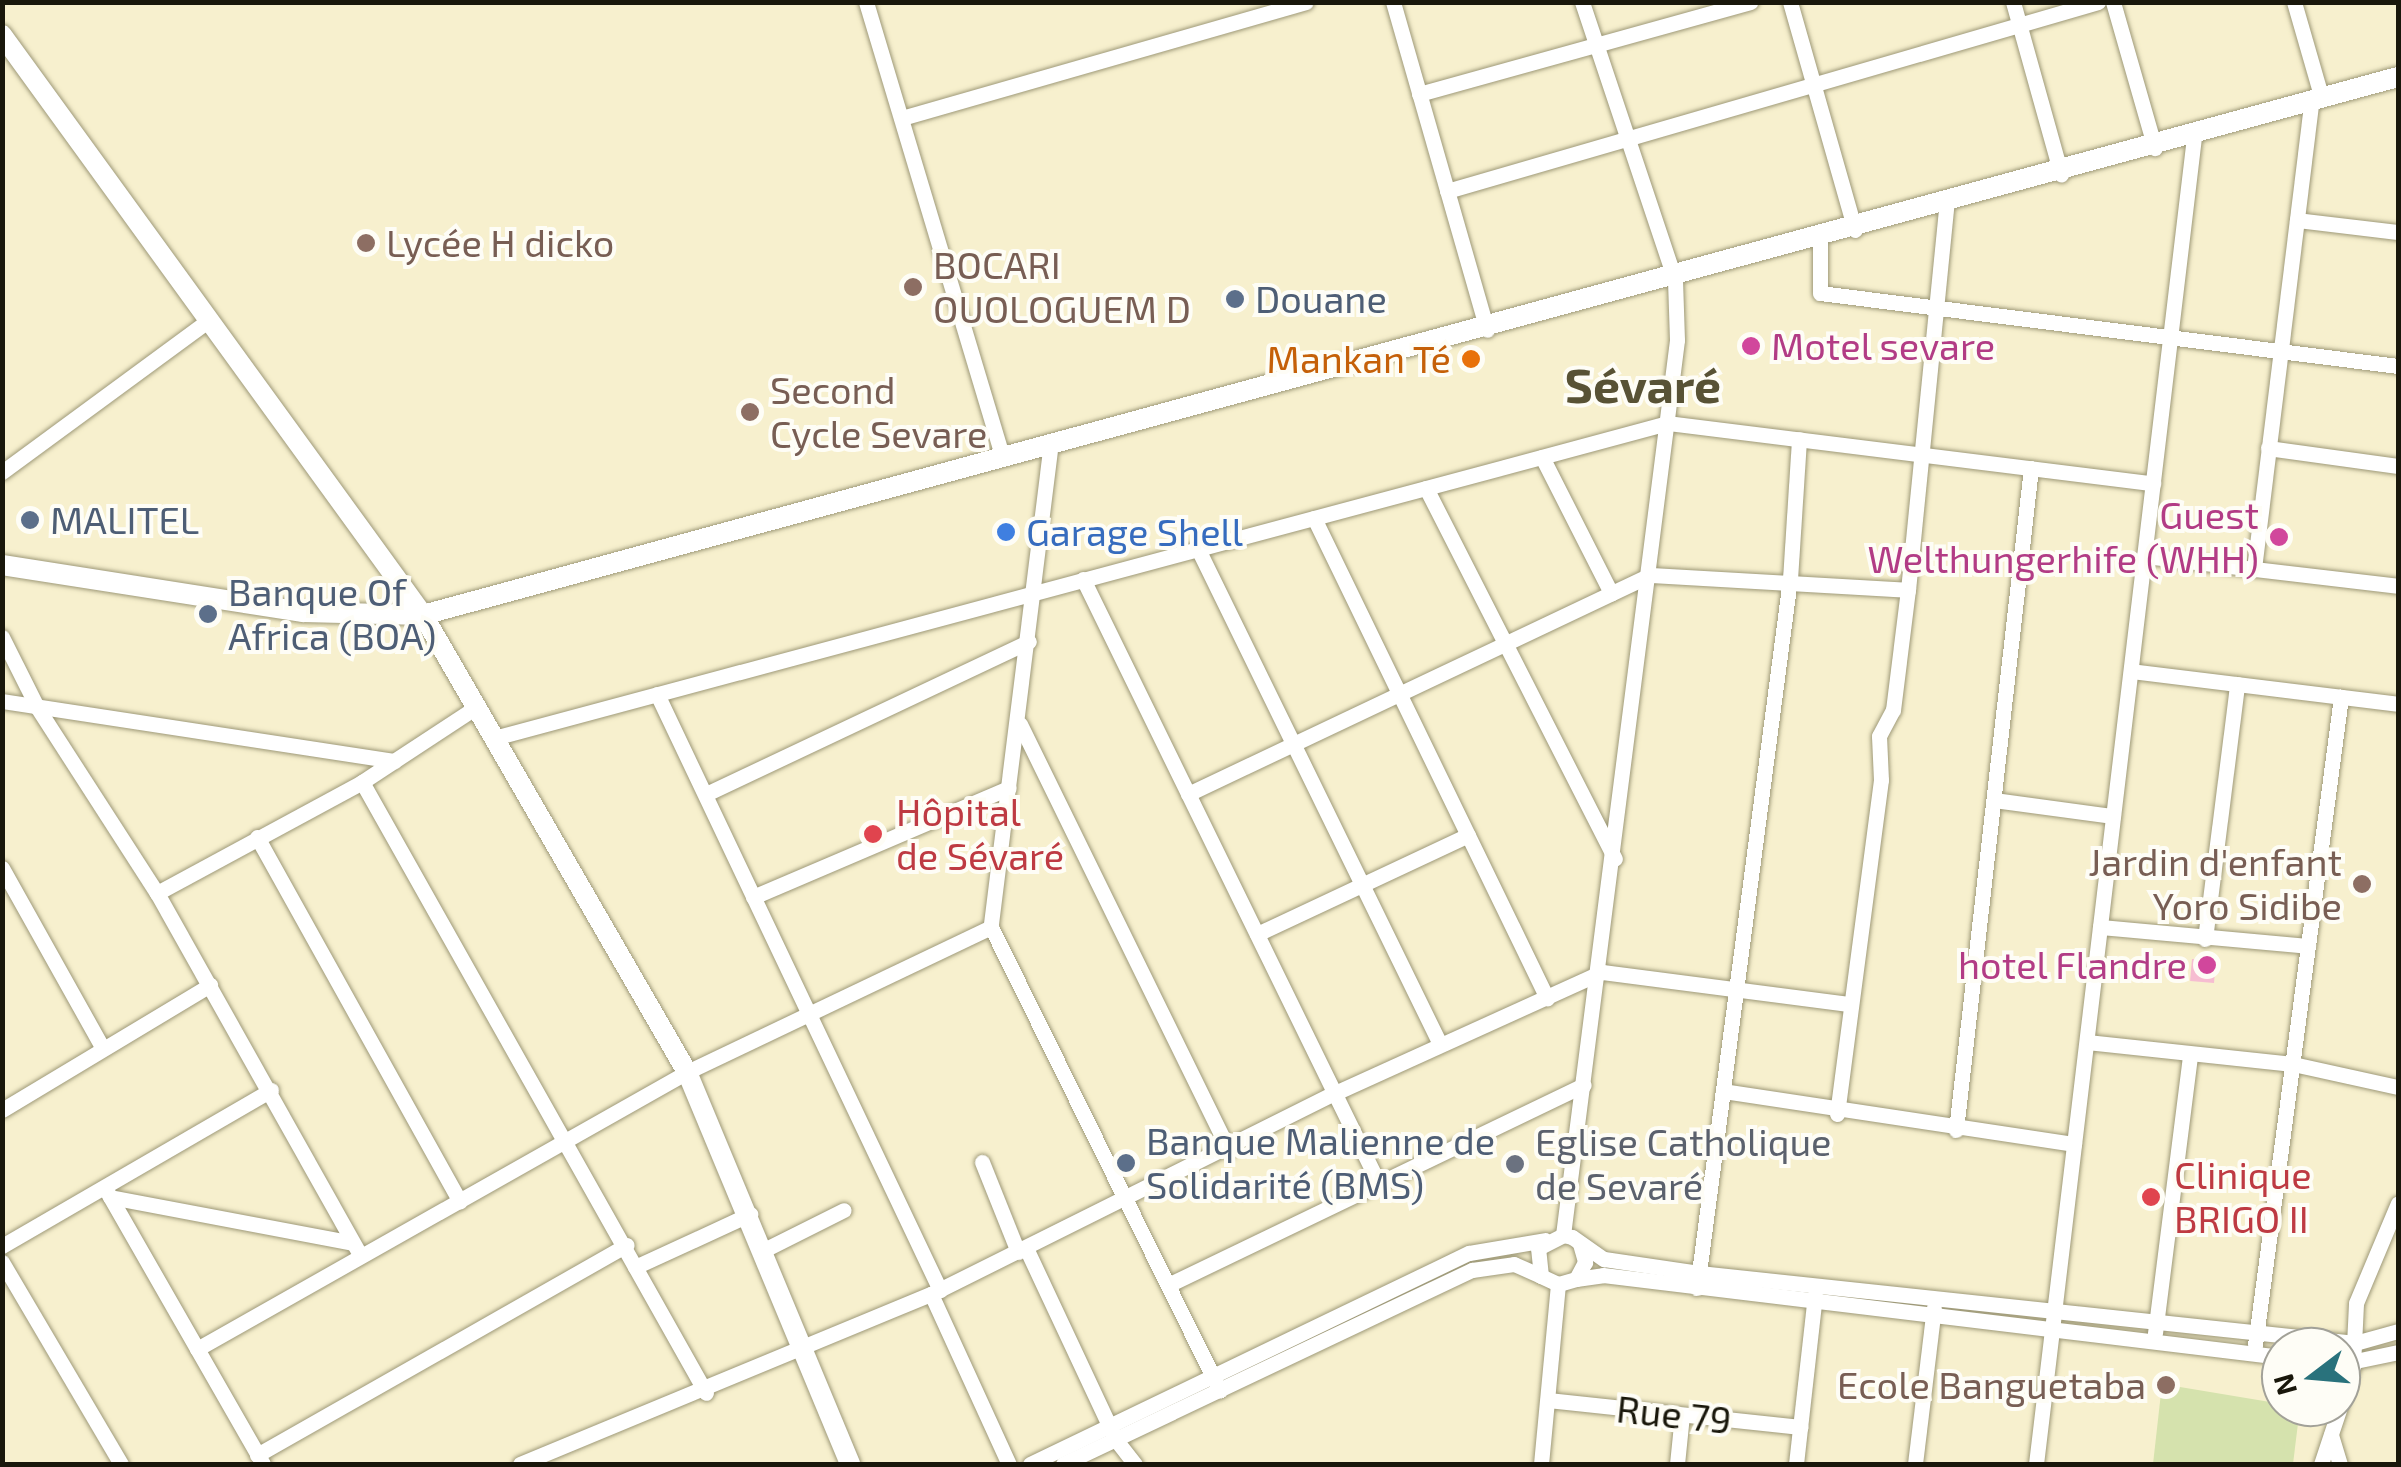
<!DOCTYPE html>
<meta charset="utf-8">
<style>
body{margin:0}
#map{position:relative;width:2401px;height:1467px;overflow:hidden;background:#f7f0ce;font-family:"Exo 2",sans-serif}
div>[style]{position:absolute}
.green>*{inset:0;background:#d5e2ad}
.building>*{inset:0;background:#f6bdd1;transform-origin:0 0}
.roads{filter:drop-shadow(0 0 2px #9e9978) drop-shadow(0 0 2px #9e9978)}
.minor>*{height:15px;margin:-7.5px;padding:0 7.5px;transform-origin:7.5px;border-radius:7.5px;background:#fff}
.major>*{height:20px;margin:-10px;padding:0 10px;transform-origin:10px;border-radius:10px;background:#fff}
.dots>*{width:28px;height:28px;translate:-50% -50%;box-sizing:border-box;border:5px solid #fefdf6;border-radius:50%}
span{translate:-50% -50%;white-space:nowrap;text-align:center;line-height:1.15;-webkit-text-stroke:8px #fefdf6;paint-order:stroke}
.education-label{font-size:38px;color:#785e54}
.left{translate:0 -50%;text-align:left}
.right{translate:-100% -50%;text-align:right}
.service-label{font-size:38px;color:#4e5e75}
.hotel-label{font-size:38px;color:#b23c85}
.food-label{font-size:38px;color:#c56008}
.shop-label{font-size:38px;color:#366cbe}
.health-label{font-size:38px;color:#be3a42}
.worship-label{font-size:38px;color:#5b616d}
.street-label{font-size:38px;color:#19170b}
.district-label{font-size:48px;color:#585235;font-weight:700}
.frame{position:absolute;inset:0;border:5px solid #19170b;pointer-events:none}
.north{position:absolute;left:2261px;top:1327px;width:100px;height:100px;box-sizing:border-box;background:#fefdf6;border:2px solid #a2a198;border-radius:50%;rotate:254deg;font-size:28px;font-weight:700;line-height:40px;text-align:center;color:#19170b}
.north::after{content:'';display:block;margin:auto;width:35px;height:45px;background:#29727c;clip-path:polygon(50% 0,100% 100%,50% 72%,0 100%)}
</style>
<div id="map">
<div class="green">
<i style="clip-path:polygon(2162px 1384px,2300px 1407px,2293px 1464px,2153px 1464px)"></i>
</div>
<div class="building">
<i style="left:2192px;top:959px;width:24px;height:22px;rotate:5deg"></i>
</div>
<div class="roads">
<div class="minor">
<i style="left:866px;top:2px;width:476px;rotate:73.3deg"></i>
<i style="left:1393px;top:2px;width:341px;rotate:74deg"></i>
<i style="left:1790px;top:2px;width:237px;rotate:74.1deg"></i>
<i style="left:2013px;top:2px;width:179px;rotate:74.4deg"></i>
<i style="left:2113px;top:2px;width:152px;rotate:74deg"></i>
<i style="left:2294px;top:2px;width:101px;rotate:73.9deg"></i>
<i style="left:1419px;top:94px;width:344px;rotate:-15.5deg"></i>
<i style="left:902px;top:118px;width:420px;rotate:-16deg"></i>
<i style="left:1447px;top:191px;width:678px;rotate:-16.19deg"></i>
<i style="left:2297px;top:220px;width:102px;rotate:6.8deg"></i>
<i style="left:1820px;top:240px;width:53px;rotate:90deg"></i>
<i style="left:1820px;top:293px;width:583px;rotate:7.2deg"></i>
<i style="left:1051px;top:442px;width:489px;rotate:97.1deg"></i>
<i style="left:991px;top:927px;width:517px;rotate:63.73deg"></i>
<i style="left:2268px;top:448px;width:131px;rotate:7.9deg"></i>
<i style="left:1542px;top:457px;width:153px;rotate:63.1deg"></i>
<i style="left:2px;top:472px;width:252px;rotate:-36.3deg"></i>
<i style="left:1426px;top:488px;width:416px;rotate:63deg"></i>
<i style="left:1314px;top:518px;width:534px;rotate:64.11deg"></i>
<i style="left:1198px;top:549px;width:551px;rotate:63.95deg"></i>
<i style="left:2144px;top:556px;width:256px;rotate:6.7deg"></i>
<i style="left:2254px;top:569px;width:470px;rotate:-83deg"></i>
<i style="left:1083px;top:579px;width:676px;rotate:63.93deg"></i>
<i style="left:2px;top:637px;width:78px;rotate:63.4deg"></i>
<i style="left:37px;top:707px;width:221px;rotate:57.2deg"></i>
<i style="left:157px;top:893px;width:415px;rotate:60.7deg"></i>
<i style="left:2131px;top:671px;width:269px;rotate:7deg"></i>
<i style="left:657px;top:694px;width:660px;rotate:64.6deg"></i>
<i style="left:2px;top:701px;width:397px;rotate:8.7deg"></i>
<i style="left:1020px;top:724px;width:475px;rotate:63.9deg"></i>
<i style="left:494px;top:738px;width:1216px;rotate:-15.02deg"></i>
<i style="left:1668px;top:423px;width:489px;rotate:7.1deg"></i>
<i style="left:362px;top:782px;width:701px;rotate:60.62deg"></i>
<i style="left:706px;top:794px;width:357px;rotate:-25.3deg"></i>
<i style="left:1188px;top:794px;width:511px;rotate:-25.36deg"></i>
<i style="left:1650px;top:575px;width:258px;rotate:3.3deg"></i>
<i style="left:1994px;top:800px;width:120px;rotate:7.7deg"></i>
<i style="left:257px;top:837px;width:417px;rotate:60.9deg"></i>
<i style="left:2px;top:868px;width:203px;rotate:60.8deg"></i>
<i style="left:157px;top:893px;width:233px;rotate:-28.4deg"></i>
<i style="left:362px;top:782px;width:136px;rotate:-33.3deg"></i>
<i style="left:753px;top:897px;width:278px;rotate:-23.1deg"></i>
<i style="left:2100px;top:927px;width:209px;rotate:5.2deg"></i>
<i style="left:1257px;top:934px;width:233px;rotate:-25.1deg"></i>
<i style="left:2205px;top:939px;width:257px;rotate:-82.8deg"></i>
<i style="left:2087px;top:1042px;width:207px;rotate:6.1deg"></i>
<i style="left:2293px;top:1064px;width:107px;rotate:12.4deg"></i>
<i style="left:1723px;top:1091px;width:355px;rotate:8.6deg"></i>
<i style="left:2px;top:1110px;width:243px;rotate:-31deg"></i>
<i style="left:1837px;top:1114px;width:337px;rotate:-82.5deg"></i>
<i style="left:1881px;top:780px;width:44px;rotate:-92.6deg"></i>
<i style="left:1879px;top:736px;width:30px;rotate:-62deg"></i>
<i style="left:1893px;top:710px;width:121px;rotate:-82.9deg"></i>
<i style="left:1908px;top:590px;width:386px;rotate:-84.3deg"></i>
<i style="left:1956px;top:1130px;width:666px;rotate:-83.54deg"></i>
<i style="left:982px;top:1162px;width:97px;rotate:68.2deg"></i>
<i style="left:105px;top:1188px;width:318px;rotate:60.2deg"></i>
<i style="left:110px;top:1197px;width:247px;rotate:10.7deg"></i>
<i style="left:1563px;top:1235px;width:902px;rotate:-82.74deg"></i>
<i style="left:1677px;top:340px;width:60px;rotate:-91.9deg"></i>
<i style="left:1675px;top:280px;width:293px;rotate:-108.5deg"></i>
<i style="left:1580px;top:1244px;width:19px;rotate:74deg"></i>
<i style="left:1585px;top:1262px;width:19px;rotate:118deg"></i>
<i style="left:1576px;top:1279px;width:19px;rotate:164deg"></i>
<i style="left:1558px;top:1284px;width:19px;rotate:-155deg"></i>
<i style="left:1541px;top:1276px;width:28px;rotate:-96deg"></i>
<i style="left:1538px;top:1248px;width:28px;rotate:-27deg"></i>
<i style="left:1563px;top:1235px;width:9px;rotate:13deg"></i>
<i style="left:1572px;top:1237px;width:39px;rotate:35deg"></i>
<i style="left:1604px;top:1259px;width:96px;rotate:8.4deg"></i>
<i style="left:1699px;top:1273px;width:660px;rotate:6.09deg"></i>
<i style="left:2355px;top:1343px;width:45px;rotate:-15.6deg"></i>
<i style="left:2px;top:1246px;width:311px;rotate:-30.1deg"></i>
<i style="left:1026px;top:1248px;width:212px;rotate:64.9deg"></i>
<i style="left:1116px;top:1440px;width:31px;rotate:52deg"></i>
<i style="left:764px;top:1250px;width:89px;rotate:-26.6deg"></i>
<i style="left:2px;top:1262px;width:234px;rotate:59.5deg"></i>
<i style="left:635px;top:1267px;width:127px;rotate:-24.7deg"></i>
<i style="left:1576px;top:1279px;width:27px;rotate:-8deg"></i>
<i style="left:1603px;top:1275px;width:683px;rotate:6.9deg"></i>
<i style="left:1170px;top:1284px;width:459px;rotate:-25.7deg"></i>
<i style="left:1697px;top:1288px;width:715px;rotate:-82.53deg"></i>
<i style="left:1790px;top:579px;width:140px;rotate:-86.3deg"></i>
<i style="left:931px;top:1294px;width:187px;rotate:65.4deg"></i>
<i style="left:2155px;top:1333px;width:280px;rotate:-82.8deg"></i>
<i style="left:2255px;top:1345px;width:654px;rotate:-82.44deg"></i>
<i style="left:197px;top:1349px;width:563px;rotate:-29.48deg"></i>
<i style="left:687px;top:1072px;width:337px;rotate:-25.5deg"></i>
<i style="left:2341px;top:1364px;width:58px;rotate:-11.9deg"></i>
<i style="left:1548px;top:1400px;width:254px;rotate:6.1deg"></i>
<i style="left:2341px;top:1403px;width:40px;rotate:-72deg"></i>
<i style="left:2353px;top:1365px;width:62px;rotate:-87.2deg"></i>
<i style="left:2356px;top:1303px;width:108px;rotate:-67.2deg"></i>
<i style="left:2331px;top:1435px;width:30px;rotate:73deg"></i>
<i style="left:257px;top:1455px;width:425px;rotate:-29.6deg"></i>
<i style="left:520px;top:1464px;width:445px;rotate:-22.5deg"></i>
<i style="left:931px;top:1294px;width:451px;rotate:-26.5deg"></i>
<i style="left:1335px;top:1093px;width:293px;rotate:-24.4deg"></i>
<i style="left:1602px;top:972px;width:247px;rotate:7.4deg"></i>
<i style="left:1030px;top:1464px;width:487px;rotate:-25.7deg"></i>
<i style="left:1469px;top:1253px;width:77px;rotate:-9.7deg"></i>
<i style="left:1063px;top:1464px;width:453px;rotate:-25.4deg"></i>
<i style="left:1472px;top:1270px;width:42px;rotate:-8.1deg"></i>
<i style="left:1514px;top:1264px;width:30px;rotate:24deg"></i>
<i style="left:1541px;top:1464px;width:181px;rotate:-84.6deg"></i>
<i style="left:1677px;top:1464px;width:49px;rotate:-84.2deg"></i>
<i style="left:1796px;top:1464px;width:170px;rotate:-83.6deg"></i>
<i style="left:1915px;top:1464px;width:157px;rotate:-83.1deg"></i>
<i style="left:2036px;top:1464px;width:1336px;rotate:-83.21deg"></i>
<i style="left:2321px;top:1464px;width:60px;rotate:-71.6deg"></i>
</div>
<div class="major">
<i style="left:2px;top:35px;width:717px;rotate:54.03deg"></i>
<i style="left:423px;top:615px;width:528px;rotate:59.99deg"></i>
<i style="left:687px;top:1072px;width:425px;rotate:67.4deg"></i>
<i style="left:2px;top:565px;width:305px;rotate:8.9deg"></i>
<i style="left:303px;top:612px;width:120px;rotate:1.4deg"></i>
<i style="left:423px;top:615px;width:2047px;rotate:-15.24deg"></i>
</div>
</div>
<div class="dots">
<i style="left:366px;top:243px;background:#8d6e63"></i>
<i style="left:913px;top:287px;background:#8d6e63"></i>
<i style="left:1235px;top:299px;background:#5c6f8a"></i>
<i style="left:1751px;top:346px;background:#d1479c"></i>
<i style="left:1471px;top:359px;background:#e8710a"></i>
<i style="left:750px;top:412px;background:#8d6e63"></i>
<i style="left:30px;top:520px;background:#5c6f8a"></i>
<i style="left:1006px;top:532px;background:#3f7fe0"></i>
<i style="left:2279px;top:537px;background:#d1479c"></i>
<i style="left:208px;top:614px;background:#5c6f8a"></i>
<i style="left:873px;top:834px;background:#e0444e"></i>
<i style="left:2362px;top:884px;background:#8d6e63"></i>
<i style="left:2207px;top:965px;background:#d1479c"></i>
<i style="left:1126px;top:1163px;background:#5c6f8a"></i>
<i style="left:1515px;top:1164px;background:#6b7280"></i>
<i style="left:2151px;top:1197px;background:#e0444e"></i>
<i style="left:2166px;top:1385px;background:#8d6e63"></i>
</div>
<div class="education-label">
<span class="left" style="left:386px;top:243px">Lycée H dicko</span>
<span class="left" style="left:933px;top:287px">BOCARI<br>OUOLOGUEM D</span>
<span class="left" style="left:770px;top:412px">Second<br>Cycle Sevare</span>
<span class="right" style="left:2342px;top:884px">Jardin d'enfant<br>Yoro Sidibe</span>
<span class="right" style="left:2146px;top:1385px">Ecole Banguetaba</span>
</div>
<div class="service-label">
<span class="left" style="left:1255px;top:299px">Douane</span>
<span class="left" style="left:50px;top:520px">MALITEL</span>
<span class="left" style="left:228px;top:614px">Banque Of<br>Africa (BOA)</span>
<span class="left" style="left:1146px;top:1163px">Banque Malienne de<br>Solidarité (BMS)</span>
</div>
<div class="hotel-label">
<span class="left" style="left:1771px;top:346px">Motel sevare</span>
<span class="right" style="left:2259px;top:537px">Guest<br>Welthungerhife (WHH)</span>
<span class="right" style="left:2187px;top:965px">hotel Flandre</span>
</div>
<div class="food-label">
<span class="right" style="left:1451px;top:359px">Mankan Té</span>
</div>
<div class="shop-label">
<span class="left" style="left:1026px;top:532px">Garage Shell</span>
</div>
<div class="health-label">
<span class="left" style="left:896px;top:834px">Hôpital<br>de Sévaré</span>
<span class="left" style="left:2174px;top:1197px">Clinique<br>BRIGO II</span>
</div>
<div class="worship-label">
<span class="left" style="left:1535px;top:1164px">Eglise Catholique<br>de Sevaré</span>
</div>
<div class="street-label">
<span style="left:1674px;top:1414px;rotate:6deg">Rue 79</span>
</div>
<div class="district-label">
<span style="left:1643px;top:385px">Sévaré</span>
</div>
<div class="frame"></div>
<div class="north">N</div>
</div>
